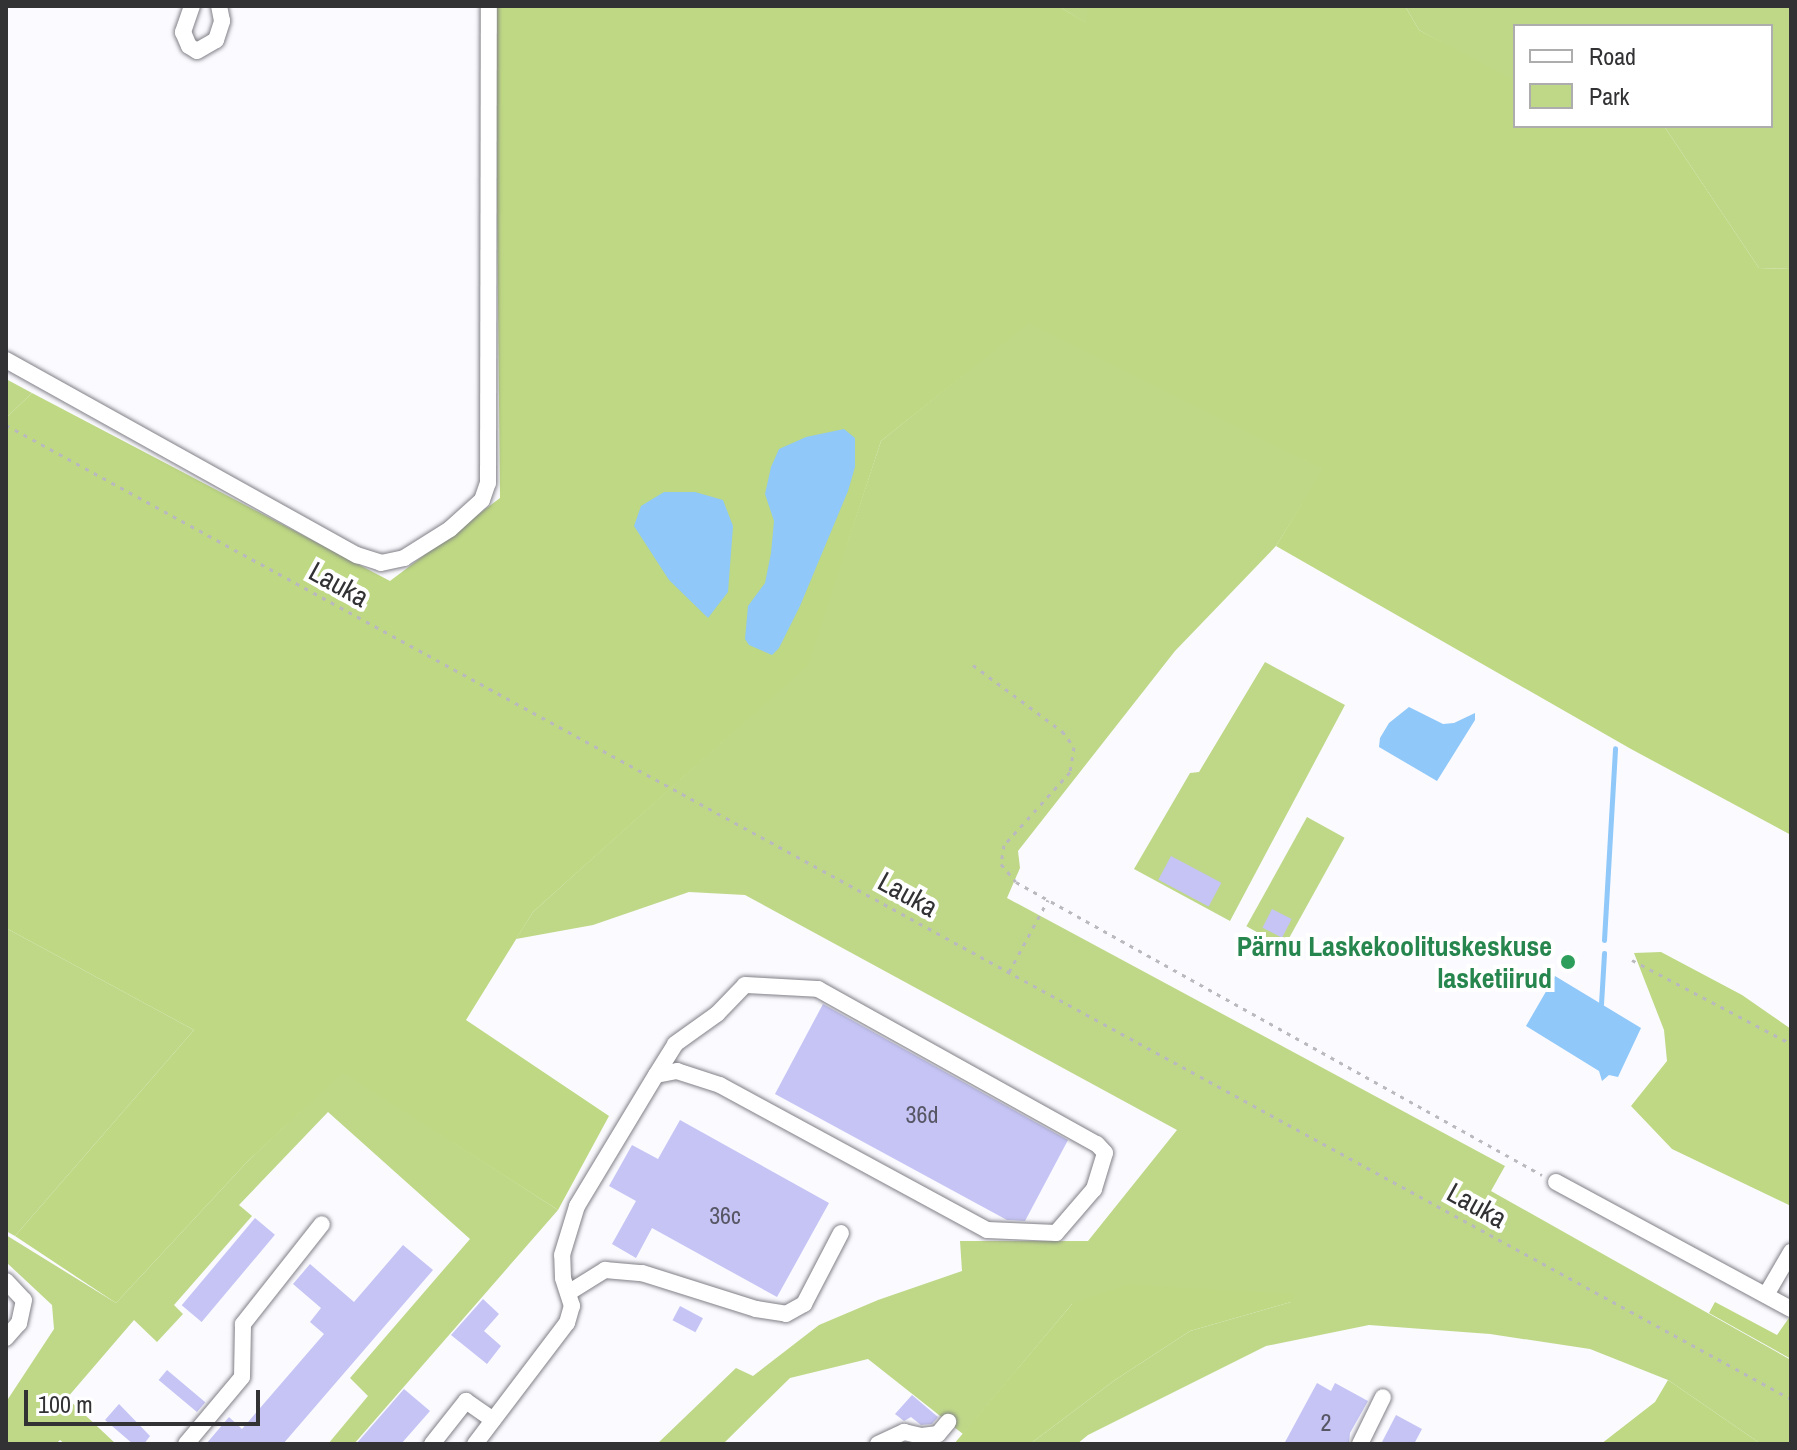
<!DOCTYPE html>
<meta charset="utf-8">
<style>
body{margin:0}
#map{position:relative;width:1797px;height:1450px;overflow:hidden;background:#fafaff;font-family:"Archivo Narrow",sans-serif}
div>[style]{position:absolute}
.green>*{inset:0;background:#bfd888;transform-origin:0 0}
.forest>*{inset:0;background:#bed883}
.water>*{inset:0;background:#8fc8f9}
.stream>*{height:5px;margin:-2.5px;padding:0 2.5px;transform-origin:2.5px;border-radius:2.5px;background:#8fc8f9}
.building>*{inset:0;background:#c5c4f5;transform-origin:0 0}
.path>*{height:3px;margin-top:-1.5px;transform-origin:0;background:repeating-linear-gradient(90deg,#b9b9be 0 4px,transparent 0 10px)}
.roads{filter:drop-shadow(0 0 2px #808087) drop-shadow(0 0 2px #808087)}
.minor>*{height:16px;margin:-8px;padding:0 8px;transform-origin:8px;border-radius:8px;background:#fff}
.dots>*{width:22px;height:22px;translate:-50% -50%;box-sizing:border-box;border:4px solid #fff;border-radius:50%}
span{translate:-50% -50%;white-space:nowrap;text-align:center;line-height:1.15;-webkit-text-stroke:8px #fff;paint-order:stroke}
.number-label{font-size:24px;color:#575665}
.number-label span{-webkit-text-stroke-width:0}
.street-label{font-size:28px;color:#323235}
.leisure-label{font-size:28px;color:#27864d;font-weight:700}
.right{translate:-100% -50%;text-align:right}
.frame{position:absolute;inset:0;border:8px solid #323235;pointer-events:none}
.legend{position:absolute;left:1513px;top:24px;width:260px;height:104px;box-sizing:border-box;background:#fff;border:2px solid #adadae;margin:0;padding:10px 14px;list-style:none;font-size:24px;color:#323235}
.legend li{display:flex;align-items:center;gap:16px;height:40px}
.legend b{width:40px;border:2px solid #adadae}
.scale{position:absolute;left:24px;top:1390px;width:236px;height:36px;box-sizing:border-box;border:4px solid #323235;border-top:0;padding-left:10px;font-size:24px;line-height:28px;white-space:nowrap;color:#323235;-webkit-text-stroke:6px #fff;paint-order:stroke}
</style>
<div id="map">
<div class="green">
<i style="clip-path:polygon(1058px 6px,1088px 6px,1088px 24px)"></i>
<i style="clip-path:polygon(1405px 6px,1791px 6px,1791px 269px,1759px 268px,1664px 126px,1771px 126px,1771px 26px,1515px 26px,1513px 82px,1419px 30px)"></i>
<i style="clip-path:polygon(1029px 322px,1324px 469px,1276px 546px,1175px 651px,1018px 851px,1020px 868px,1007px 898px,1505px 1166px,1491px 1191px,1791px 1360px,1791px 1444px,1761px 1444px,1668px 1380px,1590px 1349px,1490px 1334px,1369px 1325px,1266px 1346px,1088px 1435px,1077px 1444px,1030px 1444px,1115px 1380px,1190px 1331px,1291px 1302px,1072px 1304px,963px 1434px,868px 1359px,790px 1378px,723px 1444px,657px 1444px,736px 1368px,753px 1376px,819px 1325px,878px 1300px,962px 1271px,960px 1241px,1088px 1241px,1177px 1130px,745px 895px,689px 892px,593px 925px,516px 939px,533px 912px,807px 665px,881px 441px)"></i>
<i style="clip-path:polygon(6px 379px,32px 393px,6px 418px)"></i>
<i style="clip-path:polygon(1265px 662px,1345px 705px,1230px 921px,1134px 869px,1190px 773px,1199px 772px)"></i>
<i style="left:1307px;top:817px;width:43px;height:125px;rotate:29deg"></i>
<i style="clip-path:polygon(6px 928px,194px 1030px,15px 1236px,6px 1231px)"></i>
<i style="clip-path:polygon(343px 1071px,558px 1210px,354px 1444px,328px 1444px,368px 1396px,350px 1378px,470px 1239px,328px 1112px,239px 1205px,252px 1216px,174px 1305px,183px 1314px,157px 1342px,134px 1320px,67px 1398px,116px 1444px,65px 1444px,60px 1440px,56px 1444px,6px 1444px,6px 1402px,54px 1329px,52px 1305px,6px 1262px,6px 1235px,116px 1303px,247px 1162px)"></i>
</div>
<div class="forest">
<i style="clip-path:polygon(495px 6px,1058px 6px,1087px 23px,1088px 6px,1405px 6px,1419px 30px,1515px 81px,1515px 126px,1664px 126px,1759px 268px,1791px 269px,1791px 835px,1631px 749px,1276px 546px,1323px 469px,1029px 323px,881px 441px,808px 665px,533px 912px,466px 1020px,609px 1116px,558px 1210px,343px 1072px,247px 1162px,116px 1303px,15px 1236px,194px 1030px,6px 928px,6px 418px,32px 393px,390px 581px,500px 498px)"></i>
<i style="clip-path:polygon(1661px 952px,1742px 995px,1791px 1029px,1791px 1206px,1672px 1149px,1631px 1106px,1667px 1061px,1664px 1030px,1634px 953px)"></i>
<i style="clip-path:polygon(1126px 1285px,1294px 1294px,1291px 1302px,1190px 1331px,1115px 1380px,1030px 1444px,954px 1444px,1072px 1304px)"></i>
<i style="clip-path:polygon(1715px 1302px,1777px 1335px,1791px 1315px,1791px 1359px,1709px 1313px)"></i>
<i style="clip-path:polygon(1668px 1380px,1761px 1444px,1601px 1444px,1655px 1402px)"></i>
</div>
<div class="water">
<i style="clip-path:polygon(844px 429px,855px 438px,855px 467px,848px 491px,800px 606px,779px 648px,772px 655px,749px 645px,745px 639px,748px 606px,765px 583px,771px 553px,774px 521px,765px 494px,771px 467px,779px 449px,806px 437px)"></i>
<i style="clip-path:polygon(664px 492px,695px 492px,723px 500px,733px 526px,728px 592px,708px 618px,669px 580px,634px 526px,641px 506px)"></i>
<i style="clip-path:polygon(1409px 707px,1443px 724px,1454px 723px,1475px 713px,1475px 720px,1437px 781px,1379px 747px,1380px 738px,1389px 723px)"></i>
<i style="clip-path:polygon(1555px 976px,1641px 1028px,1618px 1077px,1609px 1075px,1602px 1081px,1599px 1071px,1526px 1026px)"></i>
</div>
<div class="stream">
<i style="left:1604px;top:940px;width:192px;rotate:-86.7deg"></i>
<i style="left:1601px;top:1004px;width:51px;rotate:-86.6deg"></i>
</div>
<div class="building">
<i style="left:1171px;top:856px;width:57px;height:27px;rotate:28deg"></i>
<i style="left:1272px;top:909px;width:22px;height:21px;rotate:27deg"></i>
<i style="clip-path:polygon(823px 1004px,1068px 1140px,1025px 1221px,1007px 1220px,775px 1094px)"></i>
<i style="clip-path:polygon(680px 1120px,829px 1203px,777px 1297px,652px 1228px,636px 1258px,612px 1244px,636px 1201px,609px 1186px,632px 1145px,658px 1159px)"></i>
<i style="left:255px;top:1218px;width:26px;height:114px;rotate:40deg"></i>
<i style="clip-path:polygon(403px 1245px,433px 1270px,283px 1444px,206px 1444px,229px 1417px,242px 1429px,324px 1334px,310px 1322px,321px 1308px,293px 1284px,310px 1264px,354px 1302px)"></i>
<i style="clip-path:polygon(483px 1299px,499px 1314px,484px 1331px,501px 1346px,487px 1364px,451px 1335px)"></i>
<i style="left:680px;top:1306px;width:26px;height:16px;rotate:28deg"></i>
<i style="left:167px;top:1370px;width:50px;height:13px;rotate:40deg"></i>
<i style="clip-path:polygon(1317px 1383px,1331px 1391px,1335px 1383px,1368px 1401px,1350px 1433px,1349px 1444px,1284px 1444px)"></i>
<i style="clip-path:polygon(404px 1389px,430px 1411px,401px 1444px,356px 1444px)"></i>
<i style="clip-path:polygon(912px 1395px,938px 1417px,932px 1424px,921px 1425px,911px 1417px,904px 1421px,895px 1414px)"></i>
<i style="clip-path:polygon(119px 1404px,150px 1436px,144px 1444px,133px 1444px,105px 1420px)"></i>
<i style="clip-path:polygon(1396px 1415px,1422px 1429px,1414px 1444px,1381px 1444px)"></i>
</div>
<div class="path">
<i style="left:6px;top:425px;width:2033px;rotate:28.62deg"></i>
<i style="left:973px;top:665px;width:111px;rotate:36.6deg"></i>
<i style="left:1062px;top:731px;width:20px;rotate:53deg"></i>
<i style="left:1074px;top:747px;width:25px;rotate:99deg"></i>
<i style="left:1070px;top:772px;width:98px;rotate:132.1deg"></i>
<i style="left:1004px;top:845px;width:19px;rotate:99deg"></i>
<i style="left:1001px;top:864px;width:23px;rotate:50deg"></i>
<i style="left:1016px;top:882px;width:602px;rotate:29.12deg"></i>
<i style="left:1632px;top:960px;width:180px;rotate:27.8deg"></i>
<i style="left:1009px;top:972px;width:82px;rotate:-61.6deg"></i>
</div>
<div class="roads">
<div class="minor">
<i style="left:192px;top:6px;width:28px;rotate:109deg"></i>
<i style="left:183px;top:32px;width:15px;rotate:67deg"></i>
<i style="left:189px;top:46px;width:9px;rotate:32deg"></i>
<i style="left:197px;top:51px;width:22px;rotate:-30deg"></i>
<i style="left:216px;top:40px;width:20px;rotate:-72deg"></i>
<i style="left:222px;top:21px;width:15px;rotate:-101deg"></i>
<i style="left:6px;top:360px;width:402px;rotate:29.1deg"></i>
<i style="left:357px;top:555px;width:25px;rotate:18deg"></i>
<i style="left:381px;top:563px;width:24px;rotate:-12deg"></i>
<i style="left:404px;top:558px;width:54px;rotate:-32.2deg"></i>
<i style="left:450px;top:529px;width:43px;rotate:-42.2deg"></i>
<i style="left:482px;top:500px;width:18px;rotate:-71deg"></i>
<i style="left:488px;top:483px;width:477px;rotate:-89.9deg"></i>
<i style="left:1556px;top:1182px;width:267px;rotate:28.4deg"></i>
<i style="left:6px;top:1281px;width:26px;rotate:47deg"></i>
<i style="left:24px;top:1300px;width:24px;rotate:102deg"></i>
<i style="left:19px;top:1323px;width:20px;rotate:131deg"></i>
<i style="left:568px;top:1293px;width:44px;rotate:-31.9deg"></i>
<i style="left:605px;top:1270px;width:37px;rotate:5deg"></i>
<i style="left:642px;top:1273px;width:120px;rotate:17.5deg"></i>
<i style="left:756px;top:1309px;width:30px;rotate:9deg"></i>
<i style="left:786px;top:1314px;width:21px;rotate:-29deg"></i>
<i style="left:804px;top:1304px;width:80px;rotate:-62.5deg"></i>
<i style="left:1766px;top:1295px;width:50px;rotate:-59.8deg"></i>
<i style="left:186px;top:1444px;width:87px;rotate:-50.1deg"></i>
<i style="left:242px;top:1377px;width:53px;rotate:-88.9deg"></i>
<i style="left:243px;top:1324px;width:127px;rotate:-51.7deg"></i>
<i style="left:432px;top:1444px;width:55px;rotate:-51.7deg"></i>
<i style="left:466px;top:1401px;width:33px;rotate:35deg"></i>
<i style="left:475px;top:1444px;width:152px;rotate:-52.8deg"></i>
<i style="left:567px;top:1323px;width:18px;rotate:-74deg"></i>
<i style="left:572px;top:1306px;width:29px;rotate:-108deg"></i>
<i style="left:563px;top:1278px;width:23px;rotate:-92deg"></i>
<i style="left:562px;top:1255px;width:51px;rotate:-73deg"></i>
<i style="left:577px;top:1206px;width:153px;rotate:-58.9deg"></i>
<i style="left:656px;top:1075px;width:36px;rotate:-58deg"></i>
<i style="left:675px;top:1044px;width:52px;rotate:-35.5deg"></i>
<i style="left:717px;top:1014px;width:40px;rotate:-46deg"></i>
<i style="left:745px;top:985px;width:73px;rotate:3.1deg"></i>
<i style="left:818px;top:989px;width:319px;rotate:29.1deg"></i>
<i style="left:1097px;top:1144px;width:12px;rotate:48deg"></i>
<i style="left:1105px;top:1153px;width:38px;rotate:107deg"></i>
<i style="left:1094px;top:1189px;width:58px;rotate:130.8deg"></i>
<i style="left:1056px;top:1233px;width:69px;rotate:-177.5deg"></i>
<i style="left:987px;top:1230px;width:304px;rotate:-151.5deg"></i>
<i style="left:720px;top:1085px;width:45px;rotate:-162deg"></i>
<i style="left:677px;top:1071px;width:21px;rotate:169deg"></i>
<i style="left:878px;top:1444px;width:29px;rotate:-25deg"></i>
<i style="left:904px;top:1432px;width:18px;rotate:13deg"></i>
<i style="left:922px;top:1436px;width:16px;rotate:-7deg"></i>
<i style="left:938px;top:1434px;width:16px;rotate:-50deg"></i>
<i style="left:1360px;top:1444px;width:52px;rotate:-63.9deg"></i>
</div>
</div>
<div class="dots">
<i style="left:1568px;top:962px;background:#2e9e5b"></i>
</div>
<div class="number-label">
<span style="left:922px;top:1115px">36d</span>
<span style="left:725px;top:1216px">36c</span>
<span style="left:1326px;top:1423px">2</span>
</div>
<div class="street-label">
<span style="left:339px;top:584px;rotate:29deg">Lauka</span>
<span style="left:908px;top:894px;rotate:29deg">Lauka</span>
<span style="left:1477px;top:1205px;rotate:29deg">Lauka</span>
</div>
<div class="leisure-label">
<span class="right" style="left:1552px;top:962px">Pärnu Laskekoolituskeskuse<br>lasketiirud</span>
</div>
<div class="frame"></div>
<ul class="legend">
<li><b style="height:10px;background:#fff"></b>Road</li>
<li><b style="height:22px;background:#bfd888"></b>Park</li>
</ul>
<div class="scale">100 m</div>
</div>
